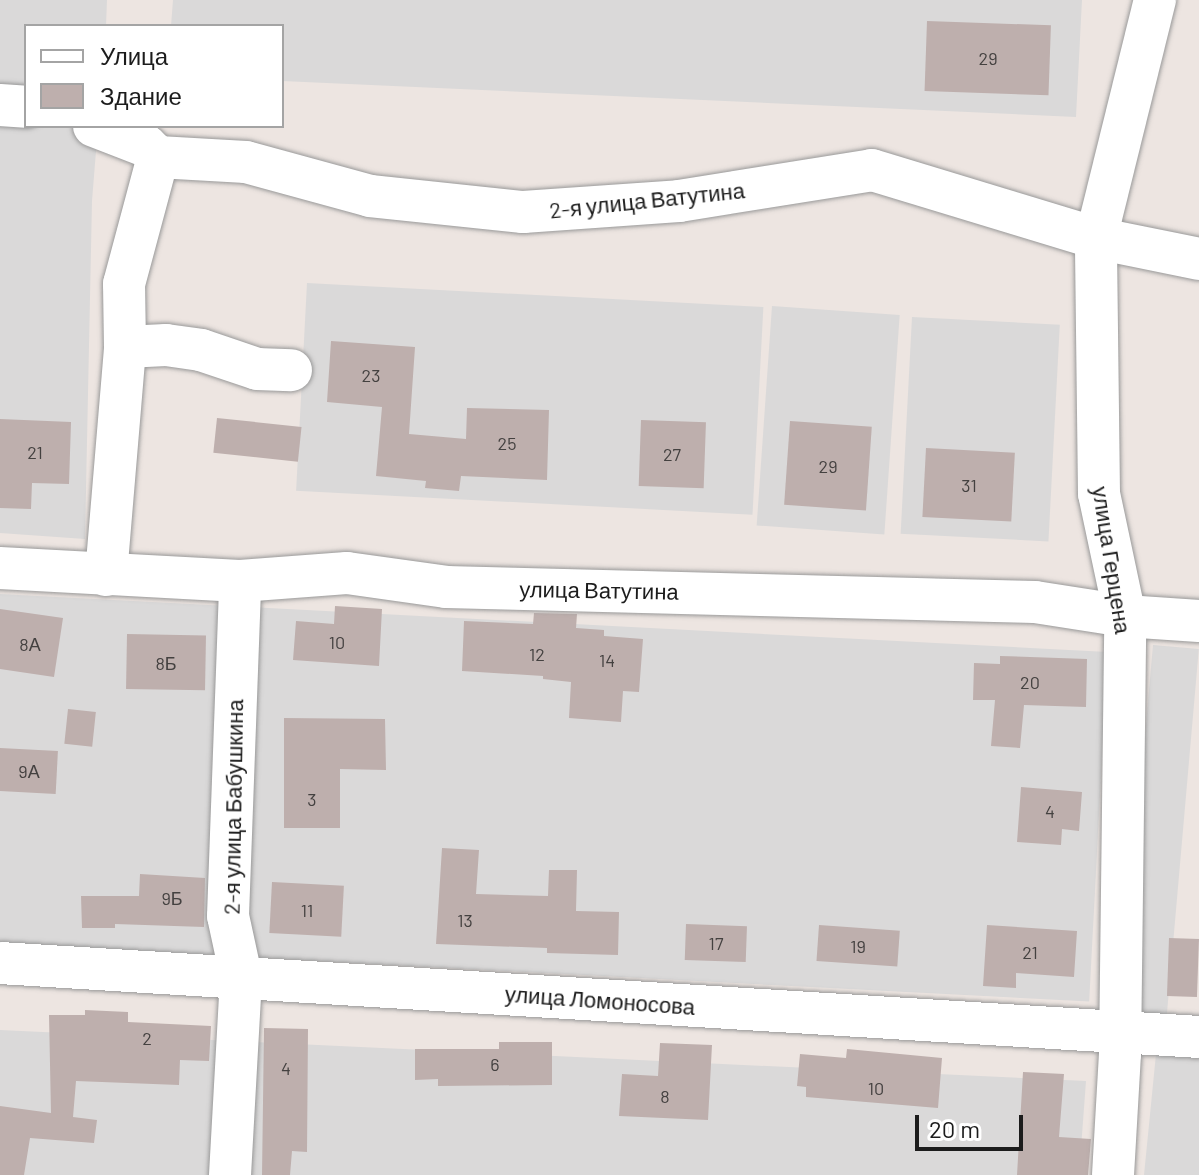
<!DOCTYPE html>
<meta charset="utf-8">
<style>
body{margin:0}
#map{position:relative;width:1199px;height:1175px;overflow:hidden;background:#ede5e1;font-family:Barlow,sans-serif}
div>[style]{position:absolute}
.residential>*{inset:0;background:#dad9d9;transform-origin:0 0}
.building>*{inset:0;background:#beafad;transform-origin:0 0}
.roads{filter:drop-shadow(0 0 2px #999) drop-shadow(0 0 2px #999)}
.minor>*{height:42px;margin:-21px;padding:0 21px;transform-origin:21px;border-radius:21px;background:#fff}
span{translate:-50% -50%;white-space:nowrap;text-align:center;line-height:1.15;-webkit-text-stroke:7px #fff;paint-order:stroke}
.number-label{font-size:18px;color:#444140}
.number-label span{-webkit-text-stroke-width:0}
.street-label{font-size:22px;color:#1c1c1c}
.legend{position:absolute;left:24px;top:24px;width:260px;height:104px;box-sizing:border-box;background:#fff;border:2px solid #a4a4a4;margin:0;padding:10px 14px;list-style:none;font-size:24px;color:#1c1c1c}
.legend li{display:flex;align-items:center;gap:16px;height:40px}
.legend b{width:40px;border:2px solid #a4a4a4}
.scale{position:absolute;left:915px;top:1115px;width:108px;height:36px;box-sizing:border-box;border:4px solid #1c1c1c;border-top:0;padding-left:10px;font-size:24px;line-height:28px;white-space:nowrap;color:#1c1c1c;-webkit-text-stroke:6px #fff;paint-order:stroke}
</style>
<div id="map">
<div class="residential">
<i style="clip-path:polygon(0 0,107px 0,106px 26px,26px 26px,26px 126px,98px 126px,92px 201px,85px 539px,0 533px)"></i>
<i style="clip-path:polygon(173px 0,1082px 0,1076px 117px,282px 81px,282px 26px,171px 26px)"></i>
<i style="left:307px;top:283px;width:457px;height:208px;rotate:3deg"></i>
<i style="left:772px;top:306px;width:128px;height:220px;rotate:4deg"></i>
<i style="left:912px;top:317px;width:148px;height:217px;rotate:3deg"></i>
<i style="left:0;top:594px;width:1109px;height:350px;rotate:3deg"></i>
<i style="left:1153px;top:645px;width:46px;height:368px;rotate:5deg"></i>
<i style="clip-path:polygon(0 1030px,1086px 1081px,1079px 1175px,0 1175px)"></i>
<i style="clip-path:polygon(1157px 1044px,1199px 1047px,1199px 1175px,1144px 1175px)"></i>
</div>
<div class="building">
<i style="left:927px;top:21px;width:124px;height:70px;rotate:2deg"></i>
<i style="clip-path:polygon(331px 341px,415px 347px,409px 434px,466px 439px,467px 408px,549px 410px,547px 480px,461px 476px,459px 491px,425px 488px,426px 481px,376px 476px,382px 407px,327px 402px)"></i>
<i style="left:217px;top:418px;width:85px;height:35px;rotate:6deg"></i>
<i style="clip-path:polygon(0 419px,71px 422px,69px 484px,32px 483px,31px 509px,0 508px)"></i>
<i style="left:641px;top:420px;width:65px;height:66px;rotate:2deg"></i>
<i style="left:790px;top:421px;width:82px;height:84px;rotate:4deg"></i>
<i style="left:926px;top:448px;width:89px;height:69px;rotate:3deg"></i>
<i style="clip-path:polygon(335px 606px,382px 609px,379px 666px,293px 660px,296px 621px,334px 624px)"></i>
<i style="clip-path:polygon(0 609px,63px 618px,54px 677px,0 669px)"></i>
<i style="clip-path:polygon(534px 613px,577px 614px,576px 628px,604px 630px,604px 636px,643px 639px,639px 692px,623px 691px,621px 722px,569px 718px,571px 682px,543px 679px,543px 676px,462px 671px,464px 621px,533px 624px)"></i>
<i style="left:127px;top:634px;width:79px;height:55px;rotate:1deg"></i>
<i style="clip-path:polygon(1000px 656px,1087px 659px,1086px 707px,1024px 705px,1020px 748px,991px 746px,995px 700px,973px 700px,974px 663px,1000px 664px)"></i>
<i style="left:68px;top:709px;width:28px;height:35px;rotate:6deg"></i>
<i style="clip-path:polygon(284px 718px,385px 719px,386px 770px,340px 769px,340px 828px,284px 828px)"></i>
<i style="left:0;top:748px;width:58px;height:43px;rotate:3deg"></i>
<i style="clip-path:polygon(1021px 787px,1082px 792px,1079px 831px,1062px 829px,1061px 845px,1017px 842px)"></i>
<i style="clip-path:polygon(442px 848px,479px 850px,476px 894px,548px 896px,549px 870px,577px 870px,576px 911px,619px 912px,618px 955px,547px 953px,547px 948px,436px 944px)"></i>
<i style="clip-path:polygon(140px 874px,205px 878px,204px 927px,115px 924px,115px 928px,82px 928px,81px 896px,139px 896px)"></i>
<i style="left:272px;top:882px;width:72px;height:51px;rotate:3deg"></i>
<i style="left:686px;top:924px;width:61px;height:36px;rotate:2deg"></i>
<i style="left:819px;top:925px;width:81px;height:36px;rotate:4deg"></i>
<i style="clip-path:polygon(987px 925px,1077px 931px,1074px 977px,1016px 973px,1016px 988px,983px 986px)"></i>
<i style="left:1169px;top:938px;width:30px;height:58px;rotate:2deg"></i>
<i style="clip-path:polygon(85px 1010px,128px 1012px,128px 1022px,211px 1026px,209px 1061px,180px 1060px,179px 1085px,76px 1081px,73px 1117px,97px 1120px,94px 1143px,30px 1138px,24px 1175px,0 1175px,0 1106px,51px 1113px,49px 1015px,85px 1015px)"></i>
<i style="clip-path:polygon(264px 1028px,308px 1029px,307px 1152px,292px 1151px,290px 1175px,262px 1175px)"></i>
<i style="clip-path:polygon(499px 1042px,552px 1042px,552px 1085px,438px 1086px,438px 1079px,415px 1080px,415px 1049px,499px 1049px)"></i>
<i style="clip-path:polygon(660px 1043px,712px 1045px,708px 1120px,619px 1116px,622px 1074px,658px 1076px)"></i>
<i style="clip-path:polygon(847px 1049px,942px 1058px,938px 1108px,806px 1097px,806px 1087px,797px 1086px,800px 1054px,846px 1058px)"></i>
<i style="clip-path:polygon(1023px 1072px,1064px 1074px,1059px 1137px,1091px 1139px,1088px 1175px,1017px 1175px)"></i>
</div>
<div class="roads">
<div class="minor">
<i style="left:0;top:105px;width:26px;rotate:4deg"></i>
<i style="left:94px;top:126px;width:56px;rotate:21deg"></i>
<i style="left:146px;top:146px;width:16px;rotate:43deg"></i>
<i style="left:158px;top:157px;width:88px;rotate:3.3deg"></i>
<i style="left:246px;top:162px;width:129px;rotate:15.3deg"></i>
<i style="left:370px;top:196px;width:154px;rotate:6deg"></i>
<i style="left:523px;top:212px;width:156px;rotate:-4deg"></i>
<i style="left:679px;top:201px;width:195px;rotate:-9.1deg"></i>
<i style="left:872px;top:170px;width:234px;rotate:16.9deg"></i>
<i style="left:1096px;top:238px;width:105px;rotate:11.5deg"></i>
<i style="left:125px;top:347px;width:41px;rotate:-2.8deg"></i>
<i style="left:166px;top:345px;width:35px;rotate:8deg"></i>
<i style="left:201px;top:350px;width:59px;rotate:18.7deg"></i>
<i style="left:257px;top:369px;width:34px;rotate:2deg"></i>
<i style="left:0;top:568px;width:240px;rotate:3.1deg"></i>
<i style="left:240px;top:581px;width:107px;rotate:-4.3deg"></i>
<i style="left:347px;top:573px;width:100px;rotate:8deg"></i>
<i style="left:446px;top:587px;width:589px;rotate:1.46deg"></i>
<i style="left:1035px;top:602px;width:91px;rotate:8.8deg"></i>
<i style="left:1125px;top:616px;width:74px;rotate:3.9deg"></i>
<i style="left:106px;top:575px;width:229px;rotate:-85.2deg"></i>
<i style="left:125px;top:347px;width:63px;rotate:-90.9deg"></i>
<i style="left:124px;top:284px;width:131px;rotate:-75deg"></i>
<i style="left:0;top:963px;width:1201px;rotate:3.53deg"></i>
<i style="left:230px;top:1175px;width:199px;rotate:-86.8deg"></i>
<i style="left:241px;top:976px;width:61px;rotate:-102.2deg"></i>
<i style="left:228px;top:916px;width:335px;rotate:-87.9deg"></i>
<i style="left:1113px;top:1175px;width:121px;rotate:-86.7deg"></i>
<i style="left:1120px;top:1054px;width:438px;rotate:-89.3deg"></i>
<i style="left:1125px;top:616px;width:125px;rotate:-102deg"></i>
<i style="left:1099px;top:494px;width:256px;rotate:-90.7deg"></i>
<i style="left:1096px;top:238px;width:245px;rotate:-76.1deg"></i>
</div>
</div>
<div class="number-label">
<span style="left:988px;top:58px">29</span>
<span style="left:371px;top:375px">23</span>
<span style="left:507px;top:443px">25</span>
<span style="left:35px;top:452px">21</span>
<span style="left:672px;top:454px">27</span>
<span style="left:828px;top:466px">29</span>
<span style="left:969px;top:485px">31</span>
<span style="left:337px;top:642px">10</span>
<span style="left:30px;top:644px">8А</span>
<span style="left:537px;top:654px">12</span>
<span style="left:607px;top:660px">14</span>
<span style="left:166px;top:663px">8Б</span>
<span style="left:1030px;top:682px">20</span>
<span style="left:29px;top:771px">9А</span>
<span style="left:312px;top:799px">3</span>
<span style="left:1050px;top:811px">4</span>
<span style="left:172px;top:898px">9Б</span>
<span style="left:307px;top:910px">11</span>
<span style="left:465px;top:920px">13</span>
<span style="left:716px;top:943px">17</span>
<span style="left:858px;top:946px">19</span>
<span style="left:1030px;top:952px">21</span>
<span style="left:147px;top:1038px">2</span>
<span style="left:495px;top:1064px">6</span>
<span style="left:286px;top:1068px">4</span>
<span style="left:876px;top:1088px">10</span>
<span style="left:665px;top:1096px">8</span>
</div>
<div class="street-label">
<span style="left:647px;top:200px;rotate:-6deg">2-я улица Ватутина</span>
<span style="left:1112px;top:560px;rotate:81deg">улица Герцена</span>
<span style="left:599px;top:590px;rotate:1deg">улица Ватутина</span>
<span style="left:233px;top:807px;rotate:-89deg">2-я улица Бабушкина</span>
<span style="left:600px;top:1000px;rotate:4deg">улица Ломоносова</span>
</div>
<ul class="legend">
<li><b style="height:10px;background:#fff"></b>Улица</li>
<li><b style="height:22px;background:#beafad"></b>Здание</li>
</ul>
<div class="scale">20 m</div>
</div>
